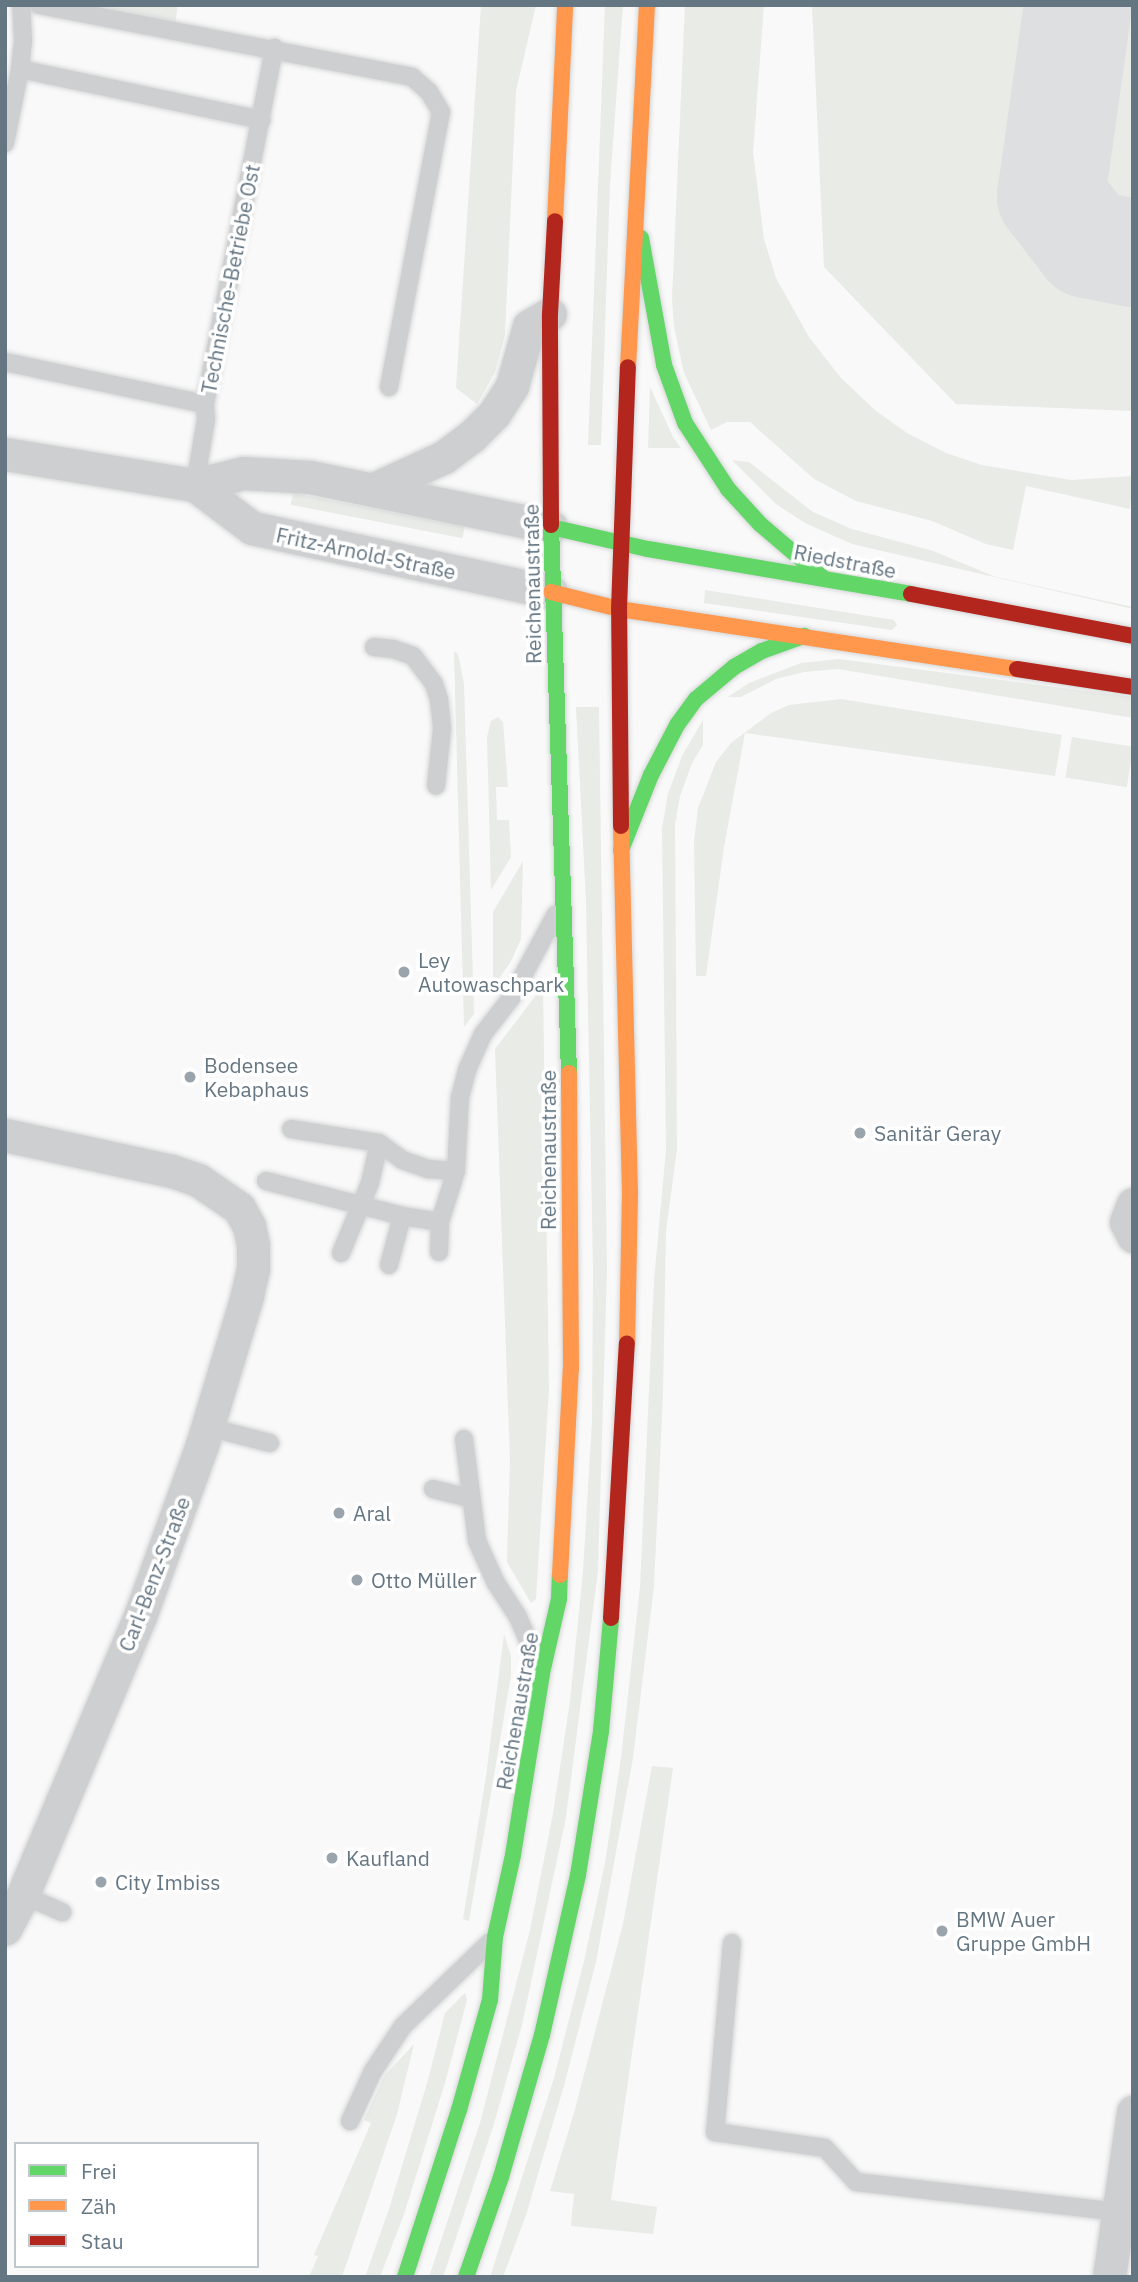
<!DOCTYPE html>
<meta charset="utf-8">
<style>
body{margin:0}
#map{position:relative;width:1138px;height:2282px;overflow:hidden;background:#f9f9f9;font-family:"IBM Plex Sans",sans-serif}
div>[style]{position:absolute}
.green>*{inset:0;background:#e8ebe6;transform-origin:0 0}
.taxiway>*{height:108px;margin:-54px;padding:0 54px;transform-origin:54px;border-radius:54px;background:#dedfe0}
.roads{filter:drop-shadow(0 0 2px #d5d6d7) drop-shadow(0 0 2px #d5d6d7)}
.lane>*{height:18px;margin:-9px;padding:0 9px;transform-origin:9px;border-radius:9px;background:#cecfd0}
.street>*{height:33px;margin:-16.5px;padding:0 16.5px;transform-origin:16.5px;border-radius:16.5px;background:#cecfd0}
.fast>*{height:16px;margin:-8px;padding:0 8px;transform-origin:8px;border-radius:8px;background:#63d668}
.slow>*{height:16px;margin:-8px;padding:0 8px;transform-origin:8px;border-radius:8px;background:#ff974d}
.jam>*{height:16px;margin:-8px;padding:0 8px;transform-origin:8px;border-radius:8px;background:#b3261e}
.dots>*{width:19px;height:19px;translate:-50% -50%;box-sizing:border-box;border:4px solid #fff;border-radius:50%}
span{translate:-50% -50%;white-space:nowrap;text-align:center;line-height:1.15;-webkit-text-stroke:7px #fff;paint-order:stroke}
.street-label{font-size:21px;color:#657683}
.poi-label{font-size:21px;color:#657683}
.left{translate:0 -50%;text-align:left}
.frame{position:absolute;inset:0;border:7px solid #657683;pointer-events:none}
.legend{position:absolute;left:14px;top:2142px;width:245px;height:126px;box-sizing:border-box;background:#fff;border:2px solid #c1c8cd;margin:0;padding:9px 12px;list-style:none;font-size:21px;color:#657683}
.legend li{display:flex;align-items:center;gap:14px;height:35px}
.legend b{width:35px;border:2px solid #c1c8cd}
</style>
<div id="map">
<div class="green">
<i style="clip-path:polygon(90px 5px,178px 5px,175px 24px)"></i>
<i style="clip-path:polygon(481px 5px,536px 5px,516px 91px,505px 335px,495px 372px,477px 404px,456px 388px)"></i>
<i style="clip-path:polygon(605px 5px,623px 5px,610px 184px,601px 445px,588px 445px)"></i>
<i style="clip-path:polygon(685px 5px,764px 5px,753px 152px,764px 239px,776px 278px,809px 337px,841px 378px,876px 411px,907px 433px,946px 453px,982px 465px,1071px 480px,1133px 476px,1130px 509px,1026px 486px,1013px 550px,986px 544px,932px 521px,856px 501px,814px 479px,750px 422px,727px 422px,711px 430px,684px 373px,674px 327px,672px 299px)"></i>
<i style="clip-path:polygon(812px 5px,1133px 5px,1133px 411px,956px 404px,824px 267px)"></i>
<i style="clip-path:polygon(650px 387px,673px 437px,681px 448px,648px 448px)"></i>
<i style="clip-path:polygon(732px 460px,749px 462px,813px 512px,852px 529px,933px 551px,996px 577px,1133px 607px,1133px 609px,852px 544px,805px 523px,776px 504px)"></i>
<i style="left:293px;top:493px;width:175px;height:12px;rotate:11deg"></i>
<i style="clip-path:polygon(705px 590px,894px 620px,897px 625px,892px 630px,704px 603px)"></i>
<i style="clip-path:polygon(454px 651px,458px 654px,464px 684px,474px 1014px,464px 1027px)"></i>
<i style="clip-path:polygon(839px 659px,1133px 697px,1133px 718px,838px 669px,804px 672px,776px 679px,741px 697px,728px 697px,749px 683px,801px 663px)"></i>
<i style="clip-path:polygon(841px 699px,1062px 735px,1055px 776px,745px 733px,724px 847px,706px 976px,696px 976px,694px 841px,698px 808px,716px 762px,731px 743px,771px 713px,789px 705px)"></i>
<i style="clip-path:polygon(576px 707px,599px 707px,607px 1269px,598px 1571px,566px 1817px,522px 2025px,493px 2127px,443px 2277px,429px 2277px,480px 2123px,530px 1930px,553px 1814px,570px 1701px,583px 1571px,592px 1422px,593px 1270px,586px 901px)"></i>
<i style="clip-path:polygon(498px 717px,503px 722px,508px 787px,496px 787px,497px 820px,509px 820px,511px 857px,491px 890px,487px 737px,491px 721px)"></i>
<i style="clip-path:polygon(703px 720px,703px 745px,692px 763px,680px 796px,675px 824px,677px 1149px,666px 1231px,663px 1395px,654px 1586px,633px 1758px,596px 1962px,565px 2082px,526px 2215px,503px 2277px,490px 2277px,554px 2078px,584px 1961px,605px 1863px,621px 1758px,640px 1587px,654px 1280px,666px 1150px,662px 828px,668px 794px,682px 756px)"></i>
<i style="left:1072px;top:737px;width:62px;height:41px;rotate:9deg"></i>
<i style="clip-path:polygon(523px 861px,521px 939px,510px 963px,493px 987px,493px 912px)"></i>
<i style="clip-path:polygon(543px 986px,549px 1389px,536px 1599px,531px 1603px,507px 1562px,510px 1460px,495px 1049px)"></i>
<i style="clip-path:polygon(504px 1634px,511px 1656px,511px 1676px,469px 1921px,463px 1919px,486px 1776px)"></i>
<i style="clip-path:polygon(652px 1766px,673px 1768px,611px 2200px,657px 2207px,653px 2234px,571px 2226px,574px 2194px,550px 2191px,574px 2113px,623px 1924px)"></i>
<i style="clip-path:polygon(465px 1993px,467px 2000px,445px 2083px,404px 2214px,380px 2277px,365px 2277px,389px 2209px,428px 2080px,445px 2013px)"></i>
<i style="clip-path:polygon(414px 2044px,397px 2114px,342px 2277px,309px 2277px,318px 2256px,314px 2255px,371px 2123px,364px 2120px,385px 2075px)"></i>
</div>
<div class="taxiway">
<i style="left:1078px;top:5px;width:193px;rotate:98deg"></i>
<i style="left:1051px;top:196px;width:61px;rotate:52.4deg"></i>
<i style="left:1088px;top:244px;width:46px;rotate:11.3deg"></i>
</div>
<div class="roads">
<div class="lane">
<i style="left:39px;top:5px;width:380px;rotate:10.9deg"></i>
<i style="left:412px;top:77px;width:23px;rotate:41deg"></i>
<i style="left:429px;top:92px;width:23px;rotate:59deg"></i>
<i style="left:441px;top:112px;width:280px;rotate:100.7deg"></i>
<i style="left:20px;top:69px;width:247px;rotate:11.9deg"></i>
<i style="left:5px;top:143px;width:76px;rotate:-78.5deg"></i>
<i style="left:20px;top:69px;width:29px;rotate:-84deg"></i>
<i style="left:23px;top:40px;width:35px;rotate:-93deg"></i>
<i style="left:5px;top:362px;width:204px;rotate:11.9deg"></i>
<i style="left:205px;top:404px;width:363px;rotate:-79deg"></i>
<i style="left:195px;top:485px;width:67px;rotate:-80.5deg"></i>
<i style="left:206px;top:419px;width:15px;rotate:-94deg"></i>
<i style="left:374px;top:647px;width:19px;rotate:6deg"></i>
<i style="left:393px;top:649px;width:21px;rotate:19deg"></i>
<i style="left:413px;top:656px;width:35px;rotate:53deg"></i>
<i style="left:434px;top:684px;width:16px;rotate:72deg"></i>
<i style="left:439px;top:699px;width:30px;rotate:84deg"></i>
<i style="left:442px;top:729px;width:57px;rotate:96deg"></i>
<i style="left:291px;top:1129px;width:89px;rotate:9deg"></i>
<i style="left:379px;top:1143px;width:29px;rotate:36deg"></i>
<i style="left:402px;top:1160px;width:28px;rotate:19deg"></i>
<i style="left:428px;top:1169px;width:28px;rotate:4deg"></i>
<i style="left:266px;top:1181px;width:140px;rotate:14.4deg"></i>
<i style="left:402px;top:1216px;width:38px;rotate:9deg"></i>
<i style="left:439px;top:1252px;width:30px;rotate:-88deg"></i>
<i style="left:440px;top:1222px;width:53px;rotate:-72.6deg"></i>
<i style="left:456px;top:1171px;width:74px;rotate:-86.9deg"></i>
<i style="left:460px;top:1097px;width:28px;rotate:-75deg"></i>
<i style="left:467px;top:1070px;width:39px;rotate:-66deg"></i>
<i style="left:483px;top:1034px;width:46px;rotate:-52.1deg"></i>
<i style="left:511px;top:998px;width:95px;rotate:-61.8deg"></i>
<i style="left:341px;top:1253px;width:76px;rotate:-67.5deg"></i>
<i style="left:370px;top:1183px;width:41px;rotate:-77.3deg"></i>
<i style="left:389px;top:1265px;width:51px;rotate:-75.1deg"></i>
<i style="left:208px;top:1427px;width:64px;rotate:14.5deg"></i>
<i style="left:464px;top:1439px;width:103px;rotate:82.7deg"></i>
<i style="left:477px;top:1541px;width:46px;rotate:65.7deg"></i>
<i style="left:496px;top:1583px;width:38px;rotate:57deg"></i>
<i style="left:517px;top:1615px;width:52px;rotate:66.4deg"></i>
<i style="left:433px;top:1489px;width:38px;rotate:14deg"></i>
<i style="left:23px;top:1895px;width:43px;rotate:23.6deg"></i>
<i style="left:732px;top:1943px;width:190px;rotate:95.1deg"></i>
<i style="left:715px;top:2132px;width:111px;rotate:8.3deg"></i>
<i style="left:825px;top:2148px;width:46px;rotate:47.6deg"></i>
<i style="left:856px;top:2182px;width:264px;rotate:6.5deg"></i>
<i style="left:350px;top:2121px;width:55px;rotate:-65.3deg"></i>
<i style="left:373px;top:2071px;width:54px;rotate:-56.3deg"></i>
<i style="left:403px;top:2026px;width:121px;rotate:-44deg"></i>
</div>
<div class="street">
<i style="left:5px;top:454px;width:193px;rotate:9.3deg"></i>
<i style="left:195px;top:485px;width:49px;rotate:-14deg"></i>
<i style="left:243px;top:473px;width:67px;rotate:3.4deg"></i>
<i style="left:310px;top:477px;width:246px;rotate:11.7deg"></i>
<i style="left:195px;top:485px;width:71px;rotate:37deg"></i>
<i style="left:252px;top:528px;width:306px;rotate:12.1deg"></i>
<i style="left:374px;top:489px;width:77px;rotate:-24.6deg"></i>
<i style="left:444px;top:457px;width:34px;rotate:-37deg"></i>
<i style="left:471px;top:437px;width:33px;rotate:-45deg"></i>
<i style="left:494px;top:414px;width:33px;rotate:-57deg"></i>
<i style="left:512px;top:386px;width:62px;rotate:-74.2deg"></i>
<i style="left:529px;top:326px;width:24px;rotate:-30deg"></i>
<i style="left:5px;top:1135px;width:171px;rotate:12.2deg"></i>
<i style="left:172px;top:1171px;width:28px;rotate:19deg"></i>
<i style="left:198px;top:1180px;width:50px;rotate:34.3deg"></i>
<i style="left:239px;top:1208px;width:21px;rotate:61deg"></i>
<i style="left:249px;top:1226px;width:19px;rotate:78deg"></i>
<i style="left:253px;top:1245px;width:24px;rotate:90deg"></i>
<i style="left:253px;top:1269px;width:28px;rotate:103deg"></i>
<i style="left:247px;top:1296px;width:156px;rotate:106.8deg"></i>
<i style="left:202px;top:1445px;width:182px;rotate:109.9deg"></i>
<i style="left:140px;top:1616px;width:303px;rotate:112.8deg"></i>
<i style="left:23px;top:1895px;width:38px;rotate:118deg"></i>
<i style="left:1133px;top:1204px;width:19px;rotate:111deg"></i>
<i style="left:1126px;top:1222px;width:16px;rotate:63deg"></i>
<i style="left:1109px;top:2277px;width:167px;rotate:-81.7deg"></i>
</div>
<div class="fast">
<i style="left:641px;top:238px;width:129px;rotate:79.7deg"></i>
<i style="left:664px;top:365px;width:62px;rotate:70.1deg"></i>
<i style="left:685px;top:423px;width:79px;rotate:56.9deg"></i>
<i style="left:728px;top:489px;width:47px;rotate:47.6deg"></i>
<i style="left:760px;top:524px;width:82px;rotate:40.5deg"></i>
<i style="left:551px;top:525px;width:548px;rotate:88.12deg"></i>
<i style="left:551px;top:527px;width:99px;rotate:12.8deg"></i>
<i style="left:648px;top:549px;width:267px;rotate:9.7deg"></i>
<i style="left:621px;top:850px;width:81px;rotate:-68.2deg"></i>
<i style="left:651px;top:775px;width:56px;rotate:-62.5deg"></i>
<i style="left:677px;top:725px;width:32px;rotate:-54deg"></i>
<i style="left:696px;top:699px;width:50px;rotate:-40.1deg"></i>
<i style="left:734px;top:667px;width:32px;rotate:-30deg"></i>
<i style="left:762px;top:651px;width:45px;rotate:-19.7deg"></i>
<i style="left:405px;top:2277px;width:176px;rotate:-72.1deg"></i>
<i style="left:459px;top:2110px;width:114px;rotate:-74.3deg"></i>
<i style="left:490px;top:2000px;width:63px;rotate:-85.5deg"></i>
<i style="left:495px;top:1937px;width:84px;rotate:-77.6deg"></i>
<i style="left:513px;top:1855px;width:184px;rotate:-80.9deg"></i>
<i style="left:542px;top:1673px;width:76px;rotate:-77.1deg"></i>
<i style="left:559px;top:1599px;width:24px;rotate:-88deg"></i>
<i style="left:466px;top:2277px;width:106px;rotate:-70.7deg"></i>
<i style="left:501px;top:2177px;width:148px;rotate:-73.9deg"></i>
<i style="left:542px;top:2035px;width:164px;rotate:-77.3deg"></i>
<i style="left:578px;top:1875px;width:146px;rotate:-80.9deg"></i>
<i style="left:601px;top:1731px;width:113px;rotate:-84.9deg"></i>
</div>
<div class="slow">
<i style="left:555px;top:221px;width:216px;rotate:-87.3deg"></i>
<i style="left:628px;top:367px;width:362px;rotate:-87deg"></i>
<i style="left:551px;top:592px;width:70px;rotate:14deg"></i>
<i style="left:619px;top:609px;width:402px;rotate:8.6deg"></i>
<i style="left:621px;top:826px;width:366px;rotate:88.6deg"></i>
<i style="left:630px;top:1192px;width:151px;rotate:91.1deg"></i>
<i style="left:560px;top:1575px;width:207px;rotate:-87deg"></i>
<i style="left:571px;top:1368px;width:295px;rotate:-90.4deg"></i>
</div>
<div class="jam">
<i style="left:551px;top:525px;width:211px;rotate:-90.3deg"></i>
<i style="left:550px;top:314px;width:93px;rotate:-86.9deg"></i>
<i style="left:911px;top:594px;width:226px;rotate:10.7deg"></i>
<i style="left:1017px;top:669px;width:117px;rotate:8.8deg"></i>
<i style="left:621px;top:826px;width:217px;rotate:-90.5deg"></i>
<i style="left:619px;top:609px;width:242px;rotate:-87.9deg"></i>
<i style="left:611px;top:1618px;width:275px;rotate:-86.7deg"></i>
</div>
</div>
<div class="dots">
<i style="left:404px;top:972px;background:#99a4ac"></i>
<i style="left:190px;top:1077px;background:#99a4ac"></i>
<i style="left:860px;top:1133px;background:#99a4ac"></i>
<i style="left:339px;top:1513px;background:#99a4ac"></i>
<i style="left:357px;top:1580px;background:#99a4ac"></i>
<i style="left:332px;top:1858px;background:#99a4ac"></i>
<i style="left:101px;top:1882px;background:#99a4ac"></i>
<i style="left:942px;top:1931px;background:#99a4ac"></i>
</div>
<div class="street-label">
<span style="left:230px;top:279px;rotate:-79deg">Technische-Betriebe Ost</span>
<span style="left:366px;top:553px;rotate:12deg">Fritz-Arnold-Straße</span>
<span style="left:845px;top:561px;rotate:11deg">Riedstraße</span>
<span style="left:532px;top:584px;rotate:-91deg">Reichenaustraße</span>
<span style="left:548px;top:1150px;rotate:-90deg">Reichenaustraße</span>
<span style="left:154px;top:1574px;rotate:-69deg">Carl-Benz-Straße</span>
<span style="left:517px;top:1711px;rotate:-80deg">Reichenaustraße</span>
</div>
<div class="poi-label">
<span class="left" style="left:418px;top:972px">Ley<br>Autowaschpark</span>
<span class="left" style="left:204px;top:1077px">Bodensee<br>Kebaphaus</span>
<span class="left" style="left:874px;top:1133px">Sanitär Geray</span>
<span class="left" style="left:353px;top:1513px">Aral</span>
<span class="left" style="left:371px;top:1580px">Otto Müller</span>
<span class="left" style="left:346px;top:1858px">Kaufland</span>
<span class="left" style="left:115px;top:1882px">City Imbiss</span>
<span class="left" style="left:956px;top:1931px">BMW Auer<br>Gruppe GmbH</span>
</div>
<div class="frame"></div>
<ul class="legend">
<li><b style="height:9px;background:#63d668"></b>Frei</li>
<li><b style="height:9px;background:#ff974d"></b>Zäh</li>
<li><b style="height:9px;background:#b3261e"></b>Stau</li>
</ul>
</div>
